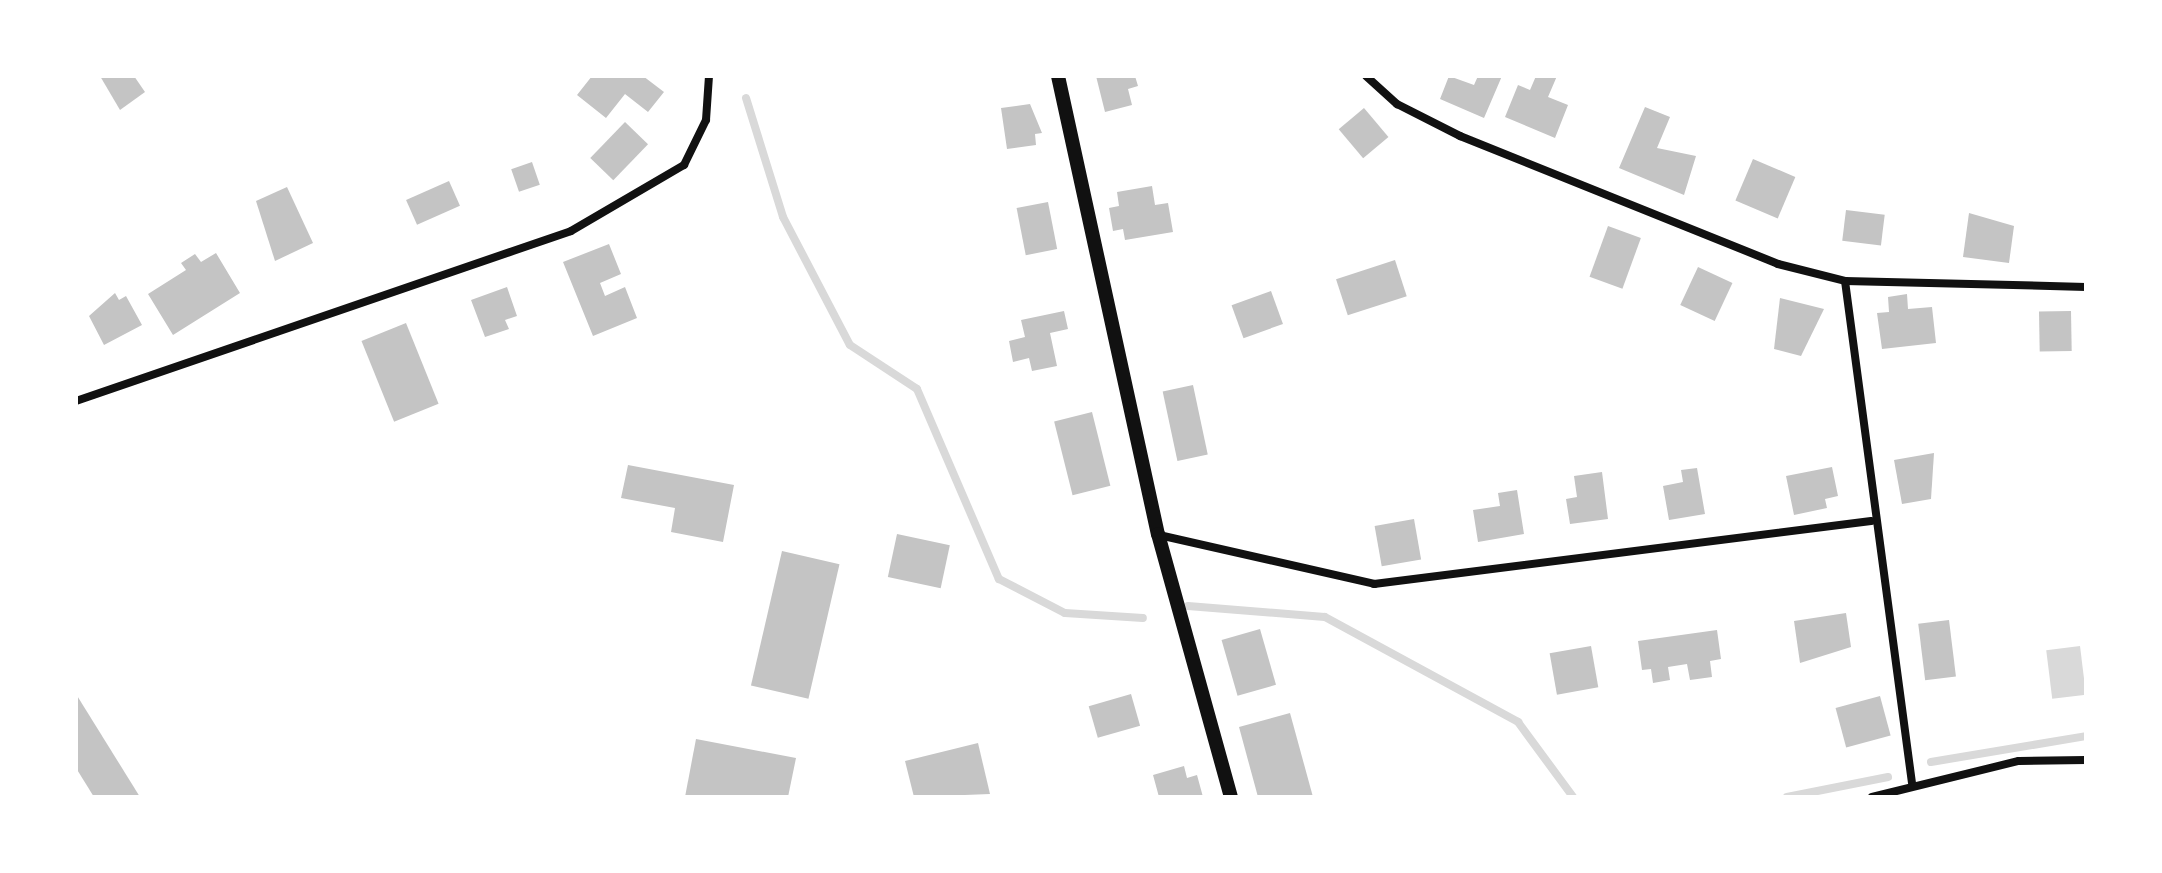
<!DOCTYPE html>
<style>
body{margin:0}
#map{position:relative;width:2162px;height:873px;overflow:hidden;background:#fff;font-family:"Roboto Condensed",sans-serif}
div>[style]{position:absolute}
.water>*{inset:0;background:#d9d9d9;transform-origin:0 0}
.stream>*{height:8px;margin:-4px;padding:0 4px;transform-origin:4px;border-radius:4px;background:#d9d9d9}
.building>*{inset:0;background:#c4c4c4;transform-origin:0 0}
.minor>*{height:8px;margin:-4px;padding:0 4px;transform-origin:4px;border-radius:4px;background:#111}
.tertiary>*{height:14px;margin:-7px;padding:0 7px;transform-origin:7px;border-radius:7px;background:#111}
span{translate:-50% -50%;white-space:nowrap;text-align:center;line-height:1.15;-webkit-text-stroke:6px #fff;paint-order:stroke}
.frame{position:absolute;inset:0;border:78px solid #fff;pointer-events:none}
</style>
<div id="map">
<div class="water">
<i style="left:2080px;top:646px;width:49px;height:34px;rotate:83deg"></i>
</div>
<div class="stream">
<i style="left:746px;top:98px;width:125px;rotate:72.7deg"></i>
<i style="left:783px;top:217px;width:144px;rotate:62.4deg"></i>
<i style="left:850px;top:345px;width:80px;rotate:33.3deg"></i>
<i style="left:917px;top:389px;width:207px;rotate:66.7deg"></i>
<i style="left:999px;top:579px;width:74px;rotate:27.3deg"></i>
<i style="left:1065px;top:613px;width:78px;rotate:3.7deg"></i>
<i style="left:1188px;top:606px;width:137px;rotate:4.6deg"></i>
<i style="left:1325px;top:617px;width:220px;rotate:28.5deg"></i>
<i style="left:1518px;top:722px;width:93px;rotate:53.7deg"></i>
<i style="left:1931px;top:762px;width:157px;rotate:-9.5deg"></i>
<i style="left:1787px;top:797px;width:103px;rotate:-11.2deg"></i>
</div>
<div class="building">
<i style="clip-path:polygon(100px 76px,134px 76px,145px 92px,120px 110px)"></i>
<i style="clip-path:polygon(592px 76px,643px 76px,664px 92px,648px 112px,625px 94px,606px 118px,577px 95px)"></i>
<i style="clip-path:polygon(1096px 76px,1135px 76px,1138px 86px,1128px 89px,1132px 105px,1105px 112px)"></i>
<i style="clip-path:polygon(1449px 76px,1474px 85px,1478px 76px,1502px 76px,1484px 118px,1440px 99px)"></i>
<i style="clip-path:polygon(1536px 76px,1557px 76px,1548px 97px,1568px 105px,1555px 138px,1505px 117px,1518px 85px,1530px 90px)"></i>
<i style="clip-path:polygon(1030px 104px,1042px 133px,1035px 134px,1036px 145px,1007px 149px,1001px 108px)"></i>
<i style="clip-path:polygon(1645px 107px,1670px 117px,1657px 148px,1696px 156px,1684px 195px,1619px 168px)"></i>
<i style="left:1364px;top:108px;width:38px;height:33px;rotate:50deg"></i>
<i style="left:625px;top:122px;width:32px;height:50px;rotate:44deg"></i>
<i style="left:1753px;top:159px;width:46px;height:45px;rotate:23deg"></i>
<i style="left:532px;top:162px;width:24px;height:22px;rotate:71deg"></i>
<i style="left:449px;top:181px;width:27px;height:47px;rotate:66deg"></i>
<i style="clip-path:polygon(1152px 186px,1155px 205px,1168px 203px,1173px 232px,1125px 240px,1123px 229px,1113px 231px,1109px 208px,1119px 206px,1117px 192px)"></i>
<i style="clip-path:polygon(287px 187px,313px 243px,275px 261px,256px 201px)"></i>
<i style="left:1048px;top:202px;width:48px;height:32px;rotate:79deg"></i>
<i style="left:1846px;top:210px;width:39px;height:31px;rotate:7deg"></i>
<i style="clip-path:polygon(1969px 213px,2014px 226px,2009px 263px,1963px 257px)"></i>
<i style="left:1608px;top:226px;width:35px;height:54px;rotate:20deg"></i>
<i style="clip-path:polygon(609px 244px,621px 274px,600px 283px,605px 296px,625px 287px,637px 318px,593px 336px,563px 262px)"></i>
<i style="clip-path:polygon(216px 253px,240px 293px,173px 335px,148px 294px,186px 270px,181px 263px,195px 254px,201px 262px)"></i>
<i style="left:1395px;top:260px;width:38px;height:62px;rotate:72deg"></i>
<i style="left:1698px;top:267px;width:38px;height:42px;rotate:25deg"></i>
<i style="clip-path:polygon(507px 287px,517px 316px,505px 320px,509px 329px,485px 337px,471px 300px)"></i>
<i style="left:1271px;top:291px;width:35px;height:42px;rotate:70deg"></i>
<i style="clip-path:polygon(115px 293px,119px 300px,126px 296px,142px 325px,104px 345px,89px 316px)"></i>
<i style="clip-path:polygon(1907px 294px,1908px 309px,1932px 307px,1936px 343px,1882px 349px,1877px 313px,1889px 312px,1888px 297px)"></i>
<i style="clip-path:polygon(1780px 298px,1824px 309px,1801px 356px,1774px 349px)"></i>
<i style="clip-path:polygon(1064px 311px,1068px 329px,1050px 333px,1057px 366px,1032px 371px,1029px 358px,1013px 362px,1009px 341px,1025px 337px,1021px 320px)"></i>
<i style="left:2071px;top:311px;width:40px;height:32px;rotate:89deg"></i>
<i style="left:406px;top:323px;width:87px;height:48px;rotate:68deg"></i>
<i style="left:1193px;top:385px;width:71px;height:31px;rotate:78deg"></i>
<i style="left:1092px;top:412px;width:76px;height:39px;rotate:76deg"></i>
<i style="clip-path:polygon(1934px 453px,1931px 499px,1902px 504px,1894px 460px)"></i>
<i style="clip-path:polygon(628px 465px,734px 485px,723px 542px,671px 532px,675px 508px,621px 498px)"></i>
<i style="clip-path:polygon(1832px 467px,1838px 496px,1825px 499px,1827px 508px,1794px 515px,1786px 476px)"></i>
<i style="clip-path:polygon(1697px 468px,1705px 514px,1669px 520px,1663px 486px,1683px 482px,1681px 470px)"></i>
<i style="clip-path:polygon(1602px 472px,1608px 519px,1570px 524px,1566px 499px,1577px 497px,1574px 476px)"></i>
<i style="clip-path:polygon(1517px 490px,1524px 534px,1478px 542px,1473px 510px,1500px 506px,1498px 493px)"></i>
<i style="left:1414px;top:519px;width:41px;height:40px;rotate:80deg"></i>
<i style="left:897px;top:534px;width:54px;height:44px;rotate:12deg"></i>
<i style="left:782px;top:551px;width:59px;height:138px;rotate:13deg"></i>
<i style="clip-path:polygon(1846px 613px,1851px 647px,1800px 663px,1794px 621px)"></i>
<i style="left:1949px;top:620px;width:57px;height:31px;rotate:83deg"></i>
<i style="left:1260px;top:629px;width:58px;height:40px;rotate:74deg"></i>
<i style="clip-path:polygon(1717px 630px,1721px 659px,1710px 661px,1712px 677px,1690px 680px,1687px 664px,1668px 667px,1670px 680px,1653px 683px,1651px 669px,1642px 670px,1638px 641px)"></i>
<i style="left:1591px;top:646px;width:42px;height:42px;rotate:80deg"></i>
<i style="clip-path:polygon(76px 694px,140px 797px,94px 797px,76px 768px)"></i>
<i style="left:1131px;top:694px;width:33px;height:44px;rotate:74deg"></i>
<i style="left:1880px;top:696px;width:41px;height:46px;rotate:75deg"></i>
<i style="clip-path:polygon(1290px 713px,1313px 797px,1258px 797px,1239px 727px)"></i>
<i style="clip-path:polygon(696px 739px,796px 758px,788px 797px,685px 797px)"></i>
<i style="clip-path:polygon(978px 743px,990px 794px,914px 797px,905px 761px)"></i>
<i style="clip-path:polygon(1184px 766px,1187px 778px,1197px 775px,1203px 797px,1159px 797px,1153px 775px)"></i>
</div>
<div class="minor">
<i style="left:1366px;top:76px;width:42px;rotate:42.1deg"></i>
<i style="left:1397px;top:104px;width:71px;rotate:26.9deg"></i>
<i style="left:1460px;top:136px;width:343px;rotate:21.9deg"></i>
<i style="left:1778px;top:264px;width:69px;rotate:14.2deg"></i>
<i style="left:1845px;top:281px;width:241px;rotate:1.4deg"></i>
<i style="left:1845px;top:281px;width:506px;rotate:82.4deg"></i>
<i style="left:76px;top:401px;width:523px;rotate:-18.95deg"></i>
<i style="left:571px;top:231px;width:131px;rotate:-30.3deg"></i>
<i style="left:684px;top:165px;width:50px;rotate:-63.9deg"></i>
<i style="left:706px;top:120px;width:44px;rotate:-86.1deg"></i>
<i style="left:1159px;top:535px;width:221px;rotate:12.8deg"></i>
<i style="left:1374px;top:584px;width:501px;rotate:-7.22deg"></i>
<i style="left:1872px;top:797px;width:151px;rotate:-13.8deg"></i>
<i style="left:2019px;top:761px;width:67px;rotate:-0.9deg"></i>
</div>
<div class="tertiary">
<i style="left:1058px;top:76px;width:469px;rotate:77.7deg"></i>
<i style="left:1158px;top:534px;width:273px;rotate:74.5deg"></i>
</div>
<div class="frame"></div>
</div>
